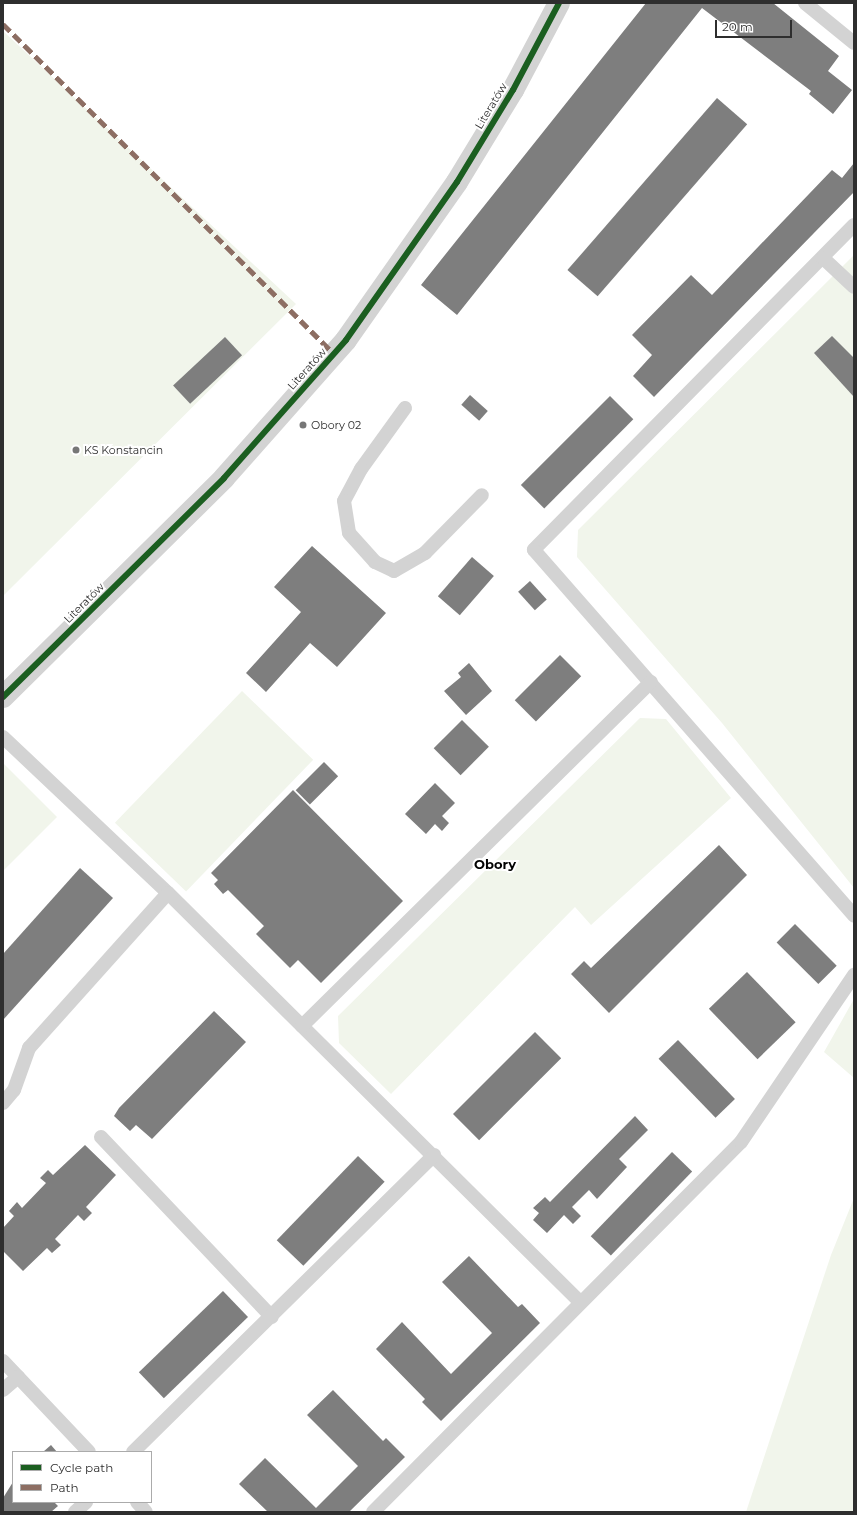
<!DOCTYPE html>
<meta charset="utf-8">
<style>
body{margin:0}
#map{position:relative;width:857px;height:1515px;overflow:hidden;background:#fff;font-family:Montserrat,sans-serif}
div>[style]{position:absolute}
.green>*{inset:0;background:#f1f5eb;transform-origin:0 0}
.building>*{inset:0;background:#7e7e7e;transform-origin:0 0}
.service>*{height:14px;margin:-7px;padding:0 7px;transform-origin:7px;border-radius:7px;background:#d3d3d3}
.tertiary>*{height:22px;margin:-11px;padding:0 11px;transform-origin:11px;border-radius:11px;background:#d3d3d3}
.quiet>*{height:5px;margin-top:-2.5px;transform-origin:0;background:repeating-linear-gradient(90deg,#8d6e63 0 10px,transparent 0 15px)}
.cycleway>*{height:6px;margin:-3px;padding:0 3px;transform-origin:3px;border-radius:3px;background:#1b5e20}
.dots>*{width:11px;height:11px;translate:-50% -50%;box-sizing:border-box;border:2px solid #fff;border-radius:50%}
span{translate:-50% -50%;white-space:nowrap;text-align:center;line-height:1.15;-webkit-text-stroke:4px #fff;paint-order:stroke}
.street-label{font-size:11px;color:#2e2e2e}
.poi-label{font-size:11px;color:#2e2e2e}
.left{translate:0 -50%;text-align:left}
.quarter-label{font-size:13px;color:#000;font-weight:700}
.frame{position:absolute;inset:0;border:4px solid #2e2e2e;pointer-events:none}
.legend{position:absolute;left:12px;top:1451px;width:140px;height:52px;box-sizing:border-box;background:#fff;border:1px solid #ababab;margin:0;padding:5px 7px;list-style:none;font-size:12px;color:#2e2e2e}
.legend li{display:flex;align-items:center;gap:8px;height:20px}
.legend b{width:20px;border:1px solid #ababab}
.scale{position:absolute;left:715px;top:20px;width:77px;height:18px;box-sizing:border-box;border:2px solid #2e2e2e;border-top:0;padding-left:5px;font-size:12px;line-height:14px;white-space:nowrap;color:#2e2e2e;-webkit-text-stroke:3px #fff;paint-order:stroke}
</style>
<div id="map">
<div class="green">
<i style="clip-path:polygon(3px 31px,296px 304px,3px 596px)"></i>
<i style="clip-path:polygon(854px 255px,854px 888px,722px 723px,577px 557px,578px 530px)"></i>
<i style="left:242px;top:691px;width:99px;height:183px;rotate:44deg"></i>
<i style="clip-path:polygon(640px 718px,666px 719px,731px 798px,591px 925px,575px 907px,391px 1094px,339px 1043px,338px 1016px)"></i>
<i style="clip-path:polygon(3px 763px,57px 817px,3px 871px)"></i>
<i style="clip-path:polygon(854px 999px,854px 1078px,824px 1052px)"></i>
<i style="clip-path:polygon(854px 1198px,854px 1512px,746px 1512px,831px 1255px)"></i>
</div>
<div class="building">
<i style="clip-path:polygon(646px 3px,773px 3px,839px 56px,828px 71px,852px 90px,833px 114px,809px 94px,811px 91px,702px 8px,457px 315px,421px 285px)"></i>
<i style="left:717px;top:98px;width:40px;height:228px;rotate:41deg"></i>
<i style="clip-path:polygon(854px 163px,854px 192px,654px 397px,633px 376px,652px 355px,632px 335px,691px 275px,712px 295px,832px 170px,842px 178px)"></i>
<i style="clip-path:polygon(832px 336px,854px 358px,854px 397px,814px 353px)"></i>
<i style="left:225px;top:337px;width:25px;height:71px;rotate:47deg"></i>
<i style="left:470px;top:395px;width:24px;height:13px;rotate:42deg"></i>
<i style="left:610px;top:396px;width:33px;height:126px;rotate:45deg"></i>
<i style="clip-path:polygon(312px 546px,386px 613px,337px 667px,310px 643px,266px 692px,246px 673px,301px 612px,274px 587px)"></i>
<i style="left:472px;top:557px;width:29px;height:52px;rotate:41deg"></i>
<i style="left:530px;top:581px;width:25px;height:16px;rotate:48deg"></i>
<i style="left:560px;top:655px;width:30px;height:64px;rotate:45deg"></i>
<i style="clip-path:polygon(469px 663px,492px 691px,466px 715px,444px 691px,461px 677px,458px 673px)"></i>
<i style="left:462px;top:720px;width:38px;height:40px;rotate:45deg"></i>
<i style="left:324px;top:762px;width:20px;height:40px;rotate:45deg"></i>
<i style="clip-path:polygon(435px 783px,455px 803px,442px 816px,449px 823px,442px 831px,435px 824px,426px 834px,405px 814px)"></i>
<i style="clip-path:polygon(293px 790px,403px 901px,321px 983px,298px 960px,290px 968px,256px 934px,264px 926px,228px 890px,223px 894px,214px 884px,218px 880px,211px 873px)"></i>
<i style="clip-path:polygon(719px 845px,747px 875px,609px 1013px,571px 974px,584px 961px,591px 968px)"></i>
<i style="clip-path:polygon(80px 868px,113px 898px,3px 1020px,3px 954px)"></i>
<i style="left:795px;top:924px;width:59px;height:26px;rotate:45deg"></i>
<i style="left:747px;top:972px;width:70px;height:53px;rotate:46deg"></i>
<i style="clip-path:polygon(214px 1011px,246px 1042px,152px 1139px,136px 1125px,130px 1131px,114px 1116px,119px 1108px)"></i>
<i style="left:535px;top:1032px;width:37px;height:116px;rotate:45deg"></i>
<i style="left:678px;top:1040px;width:82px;height:27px;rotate:46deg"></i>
<i style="clip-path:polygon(635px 1116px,648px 1130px,619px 1159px,627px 1167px,597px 1199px,589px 1190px,572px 1207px,581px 1216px,573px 1224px,564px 1215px,547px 1233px,533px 1220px,539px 1213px,533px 1208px,545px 1197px,550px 1202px)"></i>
<i style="clip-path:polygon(85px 1145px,116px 1175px,86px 1207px,92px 1213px,84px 1221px,78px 1215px,55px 1239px,61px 1245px,52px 1253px,47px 1248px,23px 1271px,3px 1251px,3px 1228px,14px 1216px,9px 1211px,17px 1202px,22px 1208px,46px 1183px,40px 1178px,48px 1170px,53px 1175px)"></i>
<i style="left:672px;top:1152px;width:28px;height:117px;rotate:44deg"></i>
<i style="left:358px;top:1156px;width:37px;height:117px;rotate:44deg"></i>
<i style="clip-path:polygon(469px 1256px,518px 1307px,522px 1304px,540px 1323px,441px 1421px,422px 1402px,425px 1399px,376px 1349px,402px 1322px,451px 1374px,492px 1333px,442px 1282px)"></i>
<i style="left:223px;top:1291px;width:36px;height:117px;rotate:46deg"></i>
<i style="clip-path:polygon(333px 1390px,383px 1441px,386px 1438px,405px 1457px,349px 1512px,268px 1512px,239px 1484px,265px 1458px,316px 1508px,358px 1466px,307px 1415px)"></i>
<i style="clip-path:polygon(51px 1445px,57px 1452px,43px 1452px)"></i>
<i style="clip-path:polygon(13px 1482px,13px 1502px,54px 1502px,58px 1506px,51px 1512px,3px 1512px,3px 1498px)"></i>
</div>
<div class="service">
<i style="left:805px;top:3px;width:63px;rotate:39.2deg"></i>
<i style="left:854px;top:225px;width:456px;rotate:134.6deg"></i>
<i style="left:534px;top:550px;width:486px;rotate:48.8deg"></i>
<i style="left:823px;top:258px;width:42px;rotate:43.1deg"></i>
<i style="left:405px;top:408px;width:75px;rotate:125.8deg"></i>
<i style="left:361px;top:469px;width:36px;rotate:118deg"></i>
<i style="left:344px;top:501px;width:32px;rotate:81deg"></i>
<i style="left:349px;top:533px;width:39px;rotate:48deg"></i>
<i style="left:375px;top:562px;width:21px;rotate:25deg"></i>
<i style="left:394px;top:571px;width:36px;rotate:-30deg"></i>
<i style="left:425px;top:553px;width:81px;rotate:-45.5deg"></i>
<i style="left:3px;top:737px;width:227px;rotate:43.4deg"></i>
<i style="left:168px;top:893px;width:581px;rotate:44.79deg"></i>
<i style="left:302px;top:1026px;width:490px;rotate:-44.6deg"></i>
<i style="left:3px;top:1103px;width:17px;rotate:-50deg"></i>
<i style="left:14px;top:1090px;width:45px;rotate:-70.3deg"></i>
<i style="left:29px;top:1048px;width:208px;rotate:-48.1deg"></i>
<i style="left:101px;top:1137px;width:248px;rotate:46.5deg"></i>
<i style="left:3px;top:1361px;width:125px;rotate:46.6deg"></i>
<i style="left:3px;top:1390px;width:20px;rotate:-41deg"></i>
<i style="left:133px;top:1452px;width:423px;rotate:-44.6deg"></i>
<i style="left:137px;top:1502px;width:13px;rotate:48deg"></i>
<i style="left:75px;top:1512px;width:15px;rotate:-42deg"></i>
<i style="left:373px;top:1512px;width:522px;rotate:-45.16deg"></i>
<i style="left:741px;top:1142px;width:202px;rotate:-55.9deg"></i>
</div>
<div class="tertiary">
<i style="left:3px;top:697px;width:311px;rotate:-44.7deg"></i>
<i style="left:224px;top:478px;width:184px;rotate:-48.5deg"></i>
<i style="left:346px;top:340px;width:193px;rotate:-54.9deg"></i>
<i style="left:457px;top:182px;width:108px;rotate:-58.7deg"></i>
<i style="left:513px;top:90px;width:98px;rotate:-62.1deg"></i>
</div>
<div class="quiet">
<i style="left:3px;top:24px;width:467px;rotate:44.9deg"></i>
</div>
<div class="cycleway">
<i style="left:3px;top:697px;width:311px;rotate:-44.7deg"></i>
<i style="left:224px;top:478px;width:184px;rotate:-48.5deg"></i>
<i style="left:346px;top:340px;width:193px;rotate:-54.9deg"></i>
<i style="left:457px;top:182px;width:108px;rotate:-58.7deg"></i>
<i style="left:513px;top:90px;width:98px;rotate:-62.1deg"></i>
</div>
<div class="dots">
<i style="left:303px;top:425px;background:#777"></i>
<i style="left:76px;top:450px;background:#777"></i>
</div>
<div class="street-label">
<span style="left:491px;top:106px;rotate:-59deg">Literatów</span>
<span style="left:307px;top:369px;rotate:-48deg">Literatów</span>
<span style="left:84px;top:603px;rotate:-45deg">Literatów</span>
</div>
<div class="poi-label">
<span class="left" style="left:311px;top:425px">Obory 02</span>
<span class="left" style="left:84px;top:450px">KS Konstancin</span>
</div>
<div class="quarter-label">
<span style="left:495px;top:864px">Obory</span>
</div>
<div class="frame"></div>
<ul class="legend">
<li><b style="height:5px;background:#1b5e20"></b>Cycle path</li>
<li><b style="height:5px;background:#8d6e63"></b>Path</li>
</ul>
<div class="scale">20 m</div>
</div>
